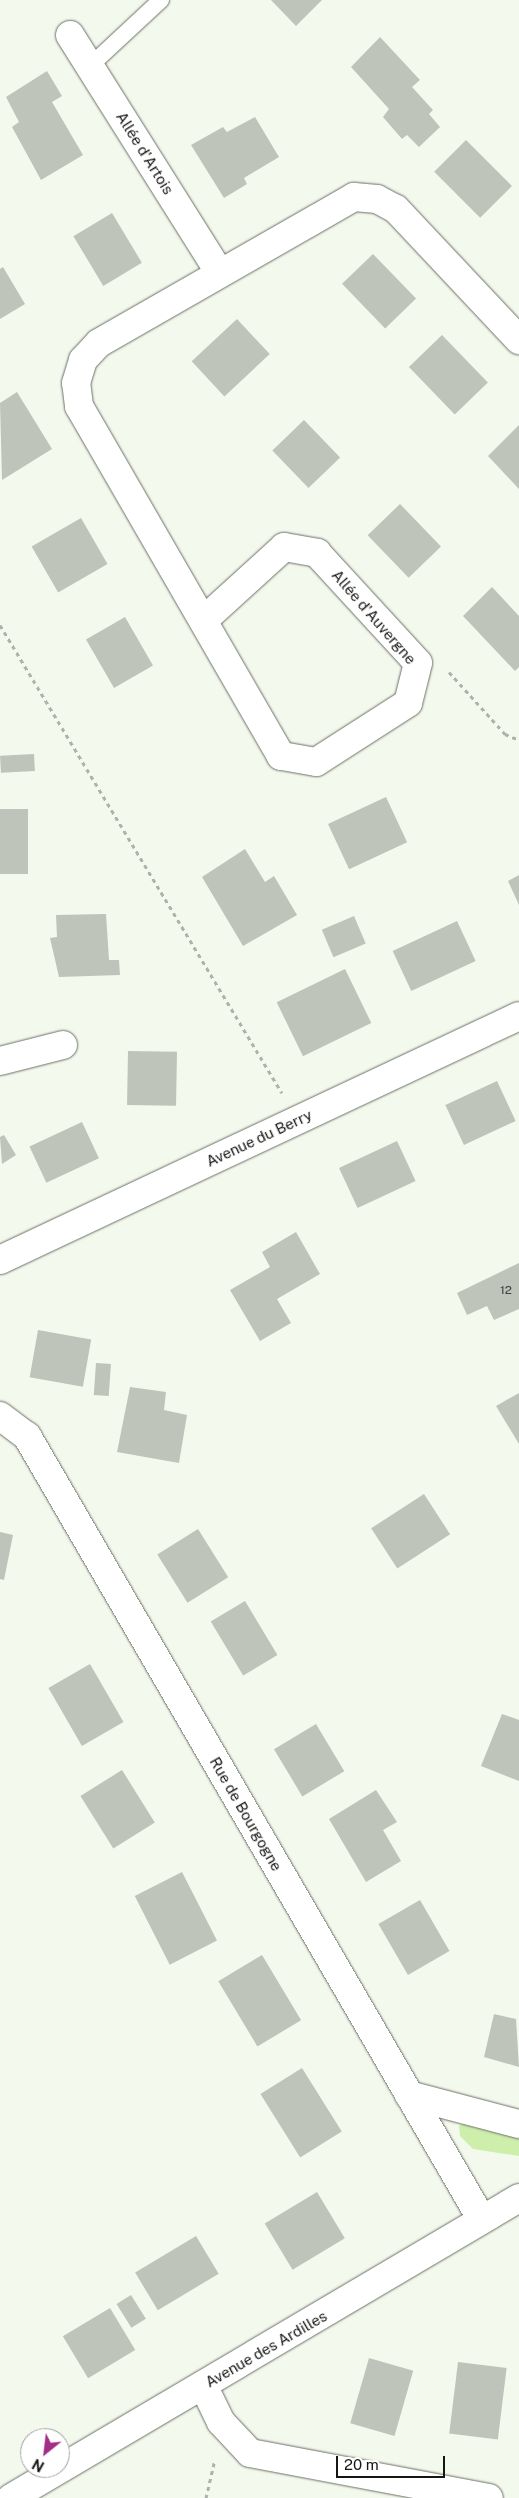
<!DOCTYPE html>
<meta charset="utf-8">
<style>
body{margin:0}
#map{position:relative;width:519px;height:2498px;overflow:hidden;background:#f4f9ee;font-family:"Public Sans",sans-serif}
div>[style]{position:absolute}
.green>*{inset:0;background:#ceefac}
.building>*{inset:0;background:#bec4b9;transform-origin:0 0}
.path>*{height:3px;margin-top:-1.5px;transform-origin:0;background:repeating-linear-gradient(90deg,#aeb2aa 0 4px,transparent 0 8px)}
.roads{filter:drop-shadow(0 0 1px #6b7066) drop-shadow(0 0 1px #6b7066)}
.lane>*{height:16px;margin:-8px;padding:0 8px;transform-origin:8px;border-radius:8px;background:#fff}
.street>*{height:28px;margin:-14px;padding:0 14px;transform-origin:14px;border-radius:14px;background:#fff}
span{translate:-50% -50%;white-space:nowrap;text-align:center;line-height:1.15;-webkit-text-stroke:4px #fff;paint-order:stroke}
.number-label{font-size:12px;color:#3f423c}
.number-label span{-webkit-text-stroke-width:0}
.street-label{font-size:15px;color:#151713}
.north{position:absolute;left:20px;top:2428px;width:50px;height:50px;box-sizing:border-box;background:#fff;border:1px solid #a1a2a1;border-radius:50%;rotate:209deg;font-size:14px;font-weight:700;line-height:20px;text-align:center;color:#151713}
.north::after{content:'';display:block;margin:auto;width:18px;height:22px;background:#a32e87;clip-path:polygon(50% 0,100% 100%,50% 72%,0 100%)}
.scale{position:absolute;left:336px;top:2456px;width:109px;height:22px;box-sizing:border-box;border:2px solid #151713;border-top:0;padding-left:6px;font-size:15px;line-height:18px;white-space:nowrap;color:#151713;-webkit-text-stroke:4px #fff;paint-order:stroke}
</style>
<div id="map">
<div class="green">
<i style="clip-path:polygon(470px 2120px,519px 2132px,519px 2156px,473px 2149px,460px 2136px,459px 2126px)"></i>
</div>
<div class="building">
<i style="clip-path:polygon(271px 0,322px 0,296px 26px)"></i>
<i style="clip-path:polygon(380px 37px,420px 80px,412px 87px,433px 110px,429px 114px,440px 127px,419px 147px,407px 135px,402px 139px,383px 117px,389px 109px,351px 67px)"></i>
<i style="clip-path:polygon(47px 71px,62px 96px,52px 102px,83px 155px,41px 180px,12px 127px,19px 122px,6px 97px)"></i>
<i style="clip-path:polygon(255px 117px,279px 157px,244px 178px,247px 184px,224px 198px,191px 145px,223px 127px,227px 132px)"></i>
<i style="left:466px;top:140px;width:65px;height:45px;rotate:45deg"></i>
<i style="left:112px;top:213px;width:58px;height:45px;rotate:59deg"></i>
<i style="left:373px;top:254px;width:62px;height:43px;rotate:46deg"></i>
<i style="clip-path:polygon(3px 267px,25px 304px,0 319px,0 269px)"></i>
<i style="left:237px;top:319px;width:48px;height:62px;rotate:47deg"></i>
<i style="left:442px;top:335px;width:66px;height:46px;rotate:46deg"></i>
<i style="clip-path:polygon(17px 392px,52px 449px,2px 480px,0 403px)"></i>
<i style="left:304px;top:420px;width:52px;height:44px;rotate:46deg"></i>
<i style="clip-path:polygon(519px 425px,519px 489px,488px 456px)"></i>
<i style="left:400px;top:504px;width:59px;height:45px;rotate:46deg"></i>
<i style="left:81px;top:518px;width:53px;height:57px;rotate:60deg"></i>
<i style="clip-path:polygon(492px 587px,519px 616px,519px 667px,515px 671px,463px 616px)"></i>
<i style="left:125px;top:617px;width:56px;height:45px;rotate:60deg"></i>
<i style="left:34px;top:754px;width:17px;height:34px;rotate:87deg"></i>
<i style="left:386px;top:797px;width:50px;height:64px;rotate:65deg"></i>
<i style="left:28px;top:809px;width:65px;height:28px;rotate:90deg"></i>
<i style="clip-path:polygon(245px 849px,265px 882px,274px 876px,297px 915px,243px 946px,202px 877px)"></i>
<i style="clip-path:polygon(519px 875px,519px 905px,508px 881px)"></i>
<i style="clip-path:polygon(106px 914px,109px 960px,119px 960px,120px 975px,59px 977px,50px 938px,57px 937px,56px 915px)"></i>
<i style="left:354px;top:916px;width:30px;height:35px;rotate:67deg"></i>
<i style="left:457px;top:921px;width:44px;height:71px;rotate:65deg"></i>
<i style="left:345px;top:969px;width:60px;height:76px;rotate:64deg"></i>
<i style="left:128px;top:1051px;width:49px;height:54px;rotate:1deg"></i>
<i style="left:497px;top:1081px;width:44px;height:57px;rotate:65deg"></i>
<i style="left:82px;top:1122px;width:40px;height:58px;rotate:65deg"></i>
<i style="clip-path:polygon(4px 1135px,16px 1155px,2px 1164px,0 1137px)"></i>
<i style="left:397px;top:1141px;width:44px;height:64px;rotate:65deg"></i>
<i style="clip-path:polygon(296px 1232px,320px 1274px,277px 1299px,291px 1323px,260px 1341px,230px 1290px,270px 1267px,262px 1252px)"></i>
<i style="clip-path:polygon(519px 1263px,519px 1309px,494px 1320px,487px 1306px,467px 1315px,457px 1293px)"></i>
<i style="left:38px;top:1330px;width:54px;height:48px;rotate:10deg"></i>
<i style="left:96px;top:1363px;width:15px;height:32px;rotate:4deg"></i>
<i style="clip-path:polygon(130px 1387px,166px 1392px,164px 1410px,187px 1415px,179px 1463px,117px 1452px)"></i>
<i style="clip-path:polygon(519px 1393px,519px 1444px,496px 1406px)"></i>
<i style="left:424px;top:1494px;width:48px;height:63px;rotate:57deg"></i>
<i style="left:198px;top:1529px;width:57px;height:48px;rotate:58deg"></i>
<i style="clip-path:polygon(0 1532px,13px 1535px,4px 1580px,0 1579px)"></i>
<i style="left:245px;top:1601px;width:63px;height:40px;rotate:59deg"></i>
<i style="left:90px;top:1664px;width:67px;height:48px;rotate:60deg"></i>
<i style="clip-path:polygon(502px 1714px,519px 1720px,519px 1781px,481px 1766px)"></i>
<i style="left:316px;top:1724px;width:55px;height:49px;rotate:59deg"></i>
<i style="left:122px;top:1770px;width:62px;height:49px;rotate:58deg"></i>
<i style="clip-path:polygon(376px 1790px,397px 1822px,383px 1830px,401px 1861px,366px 1882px,329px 1819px)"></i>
<i style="left:182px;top:1872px;width:77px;height:53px;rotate:63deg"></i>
<i style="left:420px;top:1900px;width:59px;height:48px;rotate:60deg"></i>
<i style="left:262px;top:1955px;width:76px;height:51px;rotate:59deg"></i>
<i style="clip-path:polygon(494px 2014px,516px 2019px,519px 2067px,484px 2057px)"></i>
<i style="left:302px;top:2068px;width:75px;height:49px;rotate:58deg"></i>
<i style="left:317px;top:2192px;width:54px;height:61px;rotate:59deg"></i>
<i style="left:196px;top:2236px;width:44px;height:71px;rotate:59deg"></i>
<i style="left:131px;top:2295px;width:28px;height:17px;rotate:58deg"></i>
<i style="left:110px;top:2308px;width:49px;height:55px;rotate:59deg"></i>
<i style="left:369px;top:2358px;width:46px;height:68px;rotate:16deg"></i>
<i style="left:458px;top:2362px;width:49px;height:72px;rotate:7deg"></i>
</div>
<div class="path">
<i style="left:0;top:625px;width:546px;rotate:58.93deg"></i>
<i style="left:449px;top:672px;width:84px;rotate:47.9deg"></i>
<i style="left:505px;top:734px;width:15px;rotate:23deg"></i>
<i style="left:206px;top:2498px;width:37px;rotate:-77deg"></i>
</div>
<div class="roads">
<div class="lane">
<i style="left:90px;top:66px;width:97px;rotate:-42.9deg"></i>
</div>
<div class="street">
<i style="left:70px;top:35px;width:280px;rotate:57.8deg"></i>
<i style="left:205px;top:619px;width:107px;rotate:-42.3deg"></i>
<i style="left:284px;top:547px;width:34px;rotate:10deg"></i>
<i style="left:317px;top:553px;width:149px;rotate:47.4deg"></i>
<i style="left:418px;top:663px;width:41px;rotate:104deg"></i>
<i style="left:408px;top:703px;width:109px;rotate:147.3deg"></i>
<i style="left:316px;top:762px;width:36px;rotate:-170deg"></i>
<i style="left:281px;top:756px;width:404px;rotate:-120deg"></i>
<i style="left:79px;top:406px;width:23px;rotate:-97deg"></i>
<i style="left:76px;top:383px;width:24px;rotate:-73deg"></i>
<i style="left:83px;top:360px;width:23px;rotate:-47deg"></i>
<i style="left:99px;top:343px;width:294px;rotate:-29.8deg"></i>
<i style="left:354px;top:197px;width:23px;rotate:5deg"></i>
<i style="left:377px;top:199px;width:21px;rotate:28deg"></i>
<i style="left:396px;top:209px;width:180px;rotate:46.8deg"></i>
<i style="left:0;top:1061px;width:65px;rotate:-14.3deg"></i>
<i style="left:0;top:1260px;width:573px;rotate:-25.18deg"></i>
<i style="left:0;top:1416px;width:34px;rotate:37deg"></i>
<i style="left:27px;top:1436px;width:906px;rotate:59.87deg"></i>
<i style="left:409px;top:2095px;width:114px;rotate:14.8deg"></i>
<i style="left:203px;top:2385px;width:41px;rotate:64.1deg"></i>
<i style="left:221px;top:2422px;width:42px;rotate:46.9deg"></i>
<i style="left:250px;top:2453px;width:243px;rotate:10.7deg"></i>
<i style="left:11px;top:2498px;width:590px;rotate:-30.56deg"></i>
</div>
</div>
<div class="number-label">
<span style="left:506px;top:1291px">12</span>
</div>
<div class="street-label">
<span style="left:145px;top:153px;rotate:58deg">Allée d'Artois</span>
<span style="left:374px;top:617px;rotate:49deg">Allée d'Auvergne</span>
<span style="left:259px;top:1138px;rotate:-25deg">Avenue du Berry</span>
<span style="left:246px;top:1814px;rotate:60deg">Rue de Bourgogne</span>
<span style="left:266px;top:2349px;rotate:-30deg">Avenue des Ardilles</span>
</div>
<div class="north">N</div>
<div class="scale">20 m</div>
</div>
